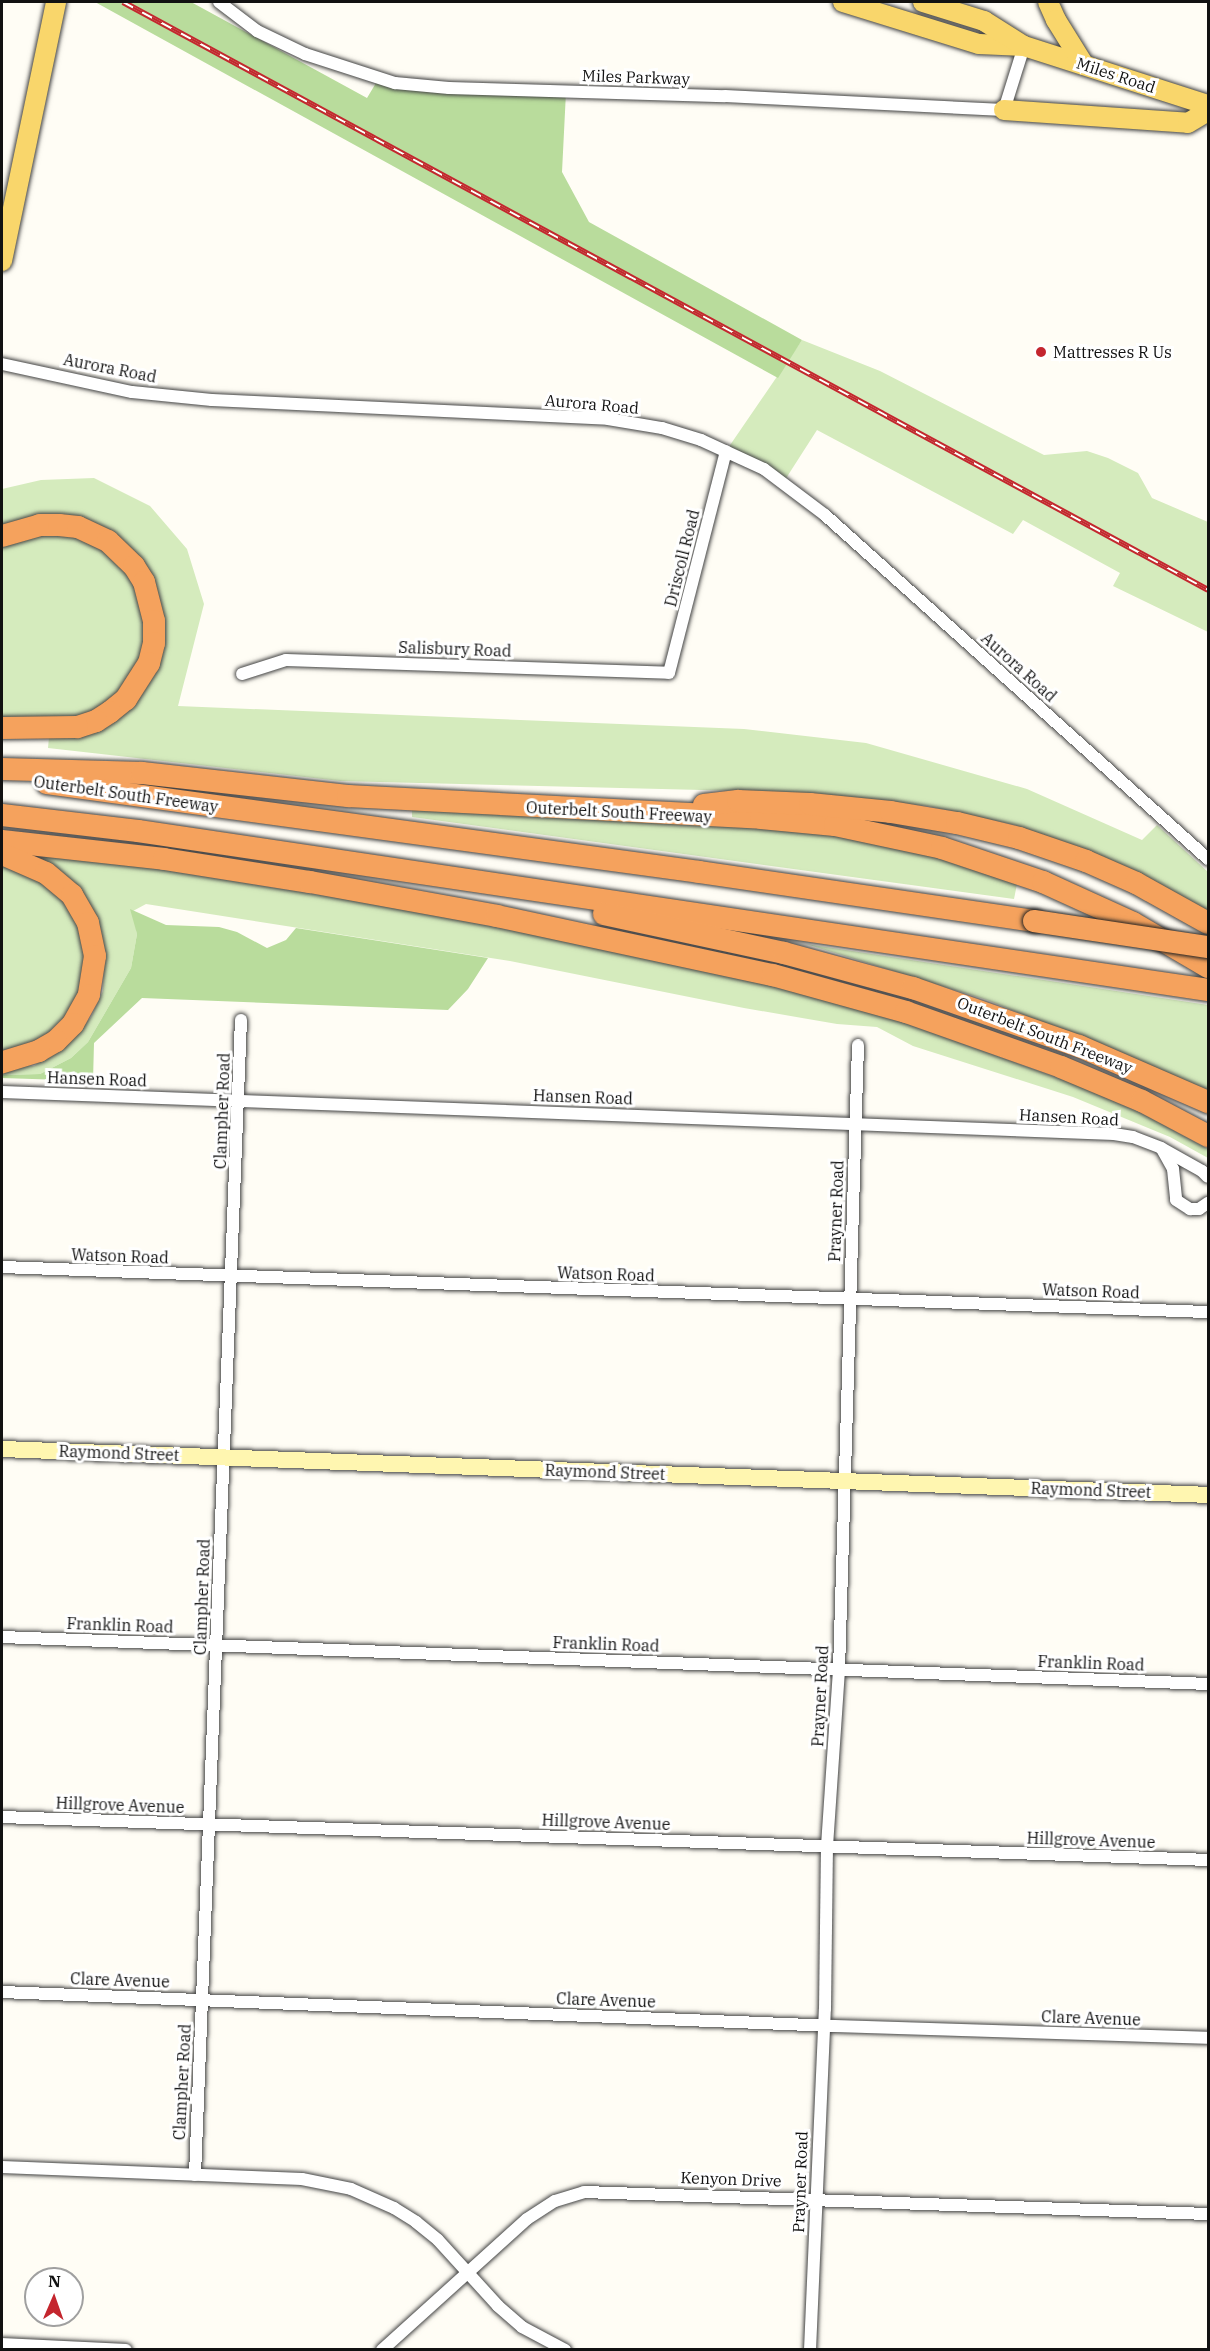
<!DOCTYPE html>
<html>
<head>
<meta charset="utf-8">
<style>
	body { margin:0 }
	#map { position:relative; width:1210px; height:2351px; overflow:hidden; background:#fffdf5; font-family:"IBM Plex Serif",serif }
	div>[style] { position:absolute }
	.green>* { inset:0; background:#d5ebbd }
	.forest>* { inset:0; background:#b9dc9c }
	.roads { filter:drop-shadow(0 0 2px #444) drop-shadow(0 0 2px #444) }
	.street>* { height:12px; margin:-6px; padding:0 6px; transform-origin:6px; border-radius:6px; background:#fff }
	.secondary>* { height:16px; margin:-8px; padding:0 8px; transform-origin:8px; border-radius:8px; background:#fff6b0 }
	.primary>* { height:20px; margin:-10px; padding:0 10px; transform-origin:10px; border-radius:10px; background:#f9d66b }
	.highway>* { height:22px; margin:-11px; padding:0 11px; transform-origin:11px; border-radius:11px; background:#f5a25d }
	.rail>* { height:6px; margin-top:-3px; transform-origin:0; background:repeating-linear-gradient(90deg,#fff 0 11px,#c4262e 0 22px); box-sizing:border-box; border-block:2px solid #c4262e }
	.bridges { filter:drop-shadow(0 0 2px #222) drop-shadow(0 0 2px #222) }
	.highway-bridge>* { height:22px; margin:-11px; padding:0 11px; transform-origin:11px; border-radius:11px; background:#f5a25d }
	.dots>* { width:16px; height:16px; translate:-50% -50%; box-sizing:border-box; border:3px solid #fff; border-radius:50% }
	span { translate:-50% -50%; white-space:nowrap; text-align:center; line-height:1.15; -webkit-text-stroke:6px #fff; paint-order:stroke }
	.street-label { font-size:16px; color:#111 }
	.poi-label { font-size:16px; color:#111 }
	.left { translate:0 -50%; text-align:left }
	.frame { position:absolute; inset:0; border:3px solid #111; pointer-events:none }
	.north { position:absolute; left:24px; top:2267px; width:60px; height:60px; box-sizing:border-box; background:#fff; border:2px solid #a0a0a0; border-radius:50%; rotate:2deg; font-size:16px; font-weight:700; line-height:24px; text-align:center; color:#111 }
	.north::after { content:''; display:block; margin:auto; width:21px; height:27px; background:#c4262e; clip-path:polygon(50% 0,100% 100%,50% 72%,0 100%) }
</style>
</head>
<body>
<div id="map">
	<div class="green">
		<i style="clip-path:polygon(802px 340px,880px 371px,1044px 455px,1087px 451px,1108px 458px,1138px 473px,1152px 498px,1208px 522px,1208px 632px,1113px 586px,1120px 573px,1023px 520px,1013px 534px,817px 430px,783px 483px,726px 451px)"></i>
		<i style="clip-path:polygon(94px 478px,150px 506px,187px 549px,204px 604px,178px 706px,744px 729px,866px 743px,1027px 789px,1142px 840px,1157px 825px,1208px 872px,1208px 914px,1015px 825px,928px 806px,783px 792px,340px 781px,48px 748px,49px 737px,110px 718px,161px 624px,98px 526px,2px 528px,2px 489px,41px 480px)"></i>
		<i style="clip-path:polygon(59px 532px,100px 545px,131px 577px,139px 596px,146px 642px,138px 667px,113px 699px,75px 720px,2px 719px,2px 544px)"></i>
		<i style="clip-path:polygon(412px 809px,817px 832px,973px 865px,1017px 884px,1014px 899px,412px 817px)"></i>
		<i style="clip-path:polygon(39px 857px,83px 857px,388px 906px,718px 971px,882px 1015px,1075px 1084px,1143px 1114px,1208px 1149px,1208px 1158px,1170px 1137px,1073px 1097px,913px 1046px,877px 1027px,837px 1024px,744px 1008px,510px 961px,146px 904px,133px 911px,137px 934px,131px 968px,88px 1042px,71px 1058px,40px 1074px,2px 1075px,2px 1065px,34px 1066px,77px 1035px,91px 1017px,103px 991px,104px 958px,53px 866px)"></i>
		<i style="clip-path:polygon(2px 864px,50px 885px,74px 913px,86px 958px,80px 993px,65px 1016px,43px 1038px,2px 1052px)"></i>
		<i style="clip-path:polygon(806px 944px,1208px 1005px,1208px 1090px,987px 1000px)"></i>
	</div>
	<div class="forest">
		<i style="clip-path:polygon(95px 2px,191px 2px,367px 98px,379px 78px,566px 92px,562px 172px,589px 222px,802px 340px,778px 378px)"></i>
		<i style="clip-path:polygon(130px 909px,166px 925px,219px 927px,237px 932px,267px 948px,286px 940px,296px 928px,488px 958px,468px 989px,448px 1010px,142px 998px,94px 1043px,93px 1081px,2px 1078px,2px 1075px,40px 1074px,71px 1058px,88px 1042px,131px 968px,137px 934px)"></i>
	</div>
	<div class="roads">
		<div class="street">
			<i style="left:219px;top:2px;width:48px;rotate:37.3deg"></i>
			<i style="left:257px;top:31px;width:53px;rotate:25.6deg"></i>
			<i style="left:305px;top:54px;width:95px;rotate:17.9deg"></i>
			<i style="left:395px;top:83px;width:54px;rotate:5.3deg"></i>
			<i style="left:449px;top:88px;width:276px;rotate:1.7deg"></i>
			<i style="left:725px;top:96px;width:279px;rotate:2.9deg"></i>
			<i style="left:1004px;top:110px;width:67px;rotate:-72.6deg"></i>
			<i style="left:2px;top:364px;width:133px;rotate:12.2deg"></i>
			<i style="left:132px;top:392px;width:80px;rotate:5.7deg"></i>
			<i style="left:212px;top:400px;width:396px;rotate:2.7deg"></i>
			<i style="left:608px;top:419px;width:55px;rotate:9.5deg"></i>
			<i style="left:662px;top:428px;width:41px;rotate:17.1deg"></i>
			<i style="left:701px;top:440px;width:69px;rotate:24.7deg"></i>
			<i style="left:764px;top:469px;width:76px;rotate:37deg"></i>
			<i style="left:825px;top:515px;width:515px;rotate:41.93deg"></i>
			<i style="left:242px;top:674px;width:46px;rotate:-17.7deg"></i>
			<i style="left:286px;top:660px;width:383px;rotate:1.9deg"></i>
			<i style="left:669px;top:673px;width:229px;rotate:-75.6deg"></i>
			<i style="left:2px;top:1092px;width:1113px;rotate:2.16deg"></i>
			<i style="left:1114px;top:1134px;width:19px;rotate:9deg"></i>
			<i style="left:1133px;top:1137px;width:30px;rotate:21deg"></i>
			<i style="left:1161px;top:1148px;width:47px;rotate:29.3deg"></i>
			<i style="left:1202px;top:1171px;width:8px;rotate:45deg"></i>
			<i style="left:1162px;top:1149px;width:23px;rotate:61deg"></i>
			<i style="left:1173px;top:1169px;width:31px;rotate:84deg"></i>
			<i style="left:1176px;top:1200px;width:17px;rotate:33deg"></i>
			<i style="left:1190px;top:1209px;width:9px"></i>
			<i style="left:1199px;top:1209px;width:11px;rotate:-34deg"></i>
			<i style="left:2px;top:1267px;width:1207px;rotate:2.14deg"></i>
			<i style="left:2px;top:1637px;width:1207px;rotate:2.23deg"></i>
			<i style="left:2px;top:1817px;width:1207px;rotate:2.04deg"></i>
			<i style="left:2px;top:1992px;width:832px;rotate:2.34deg"></i>
			<i style="left:833px;top:2026px;width:375px;rotate:1.8deg"></i>
			<i style="left:2px;top:2167px;width:300px;rotate:2.3deg"></i>
			<i style="left:302px;top:2179px;width:50px;rotate:11.5deg"></i>
			<i style="left:351px;top:2189px;width:47px;rotate:23.8deg"></i>
			<i style="left:394px;top:2208px;width:26px;rotate:32deg"></i>
			<i style="left:416px;top:2222px;width:28px;rotate:39deg"></i>
			<i style="left:438px;top:2240px;width:89px;rotate:47.7deg"></i>
			<i style="left:498px;top:2306px;width:32px;rotate:41deg"></i>
			<i style="left:522px;top:2327px;width:49px;rotate:28.1deg"></i>
			<i style="left:195px;top:2175px;width:1156px;rotate:-87.72deg"></i>
			<i style="left:2px;top:2344px;width:124px;rotate:2.8deg"></i>
			<i style="left:382px;top:2350px;width:195px;rotate:-42.1deg"></i>
			<i style="left:527px;top:2219px;width:33px;rotate:-33deg"></i>
			<i style="left:555px;top:2201px;width:30px;rotate:-17deg"></i>
			<i style="left:584px;top:2192px;width:624px;rotate:2.02deg"></i>
			<i style="left:810px;top:2350px;width:341px;rotate:-87.5deg"></i>
			<i style="left:825px;top:2009px;width:163px;rotate:-89.3deg"></i>
			<i style="left:827px;top:1846px;width:176px;rotate:-86.1deg"></i>
			<i style="left:839px;top:1670px;width:625px;rotate:-88.26deg"></i>
		</div>
		<div class="secondary">
			<i style="left:2px;top:1449px;width:1207px;rotate:2.18deg"></i>
		</div>
		<div class="primary">
			<i style="left:843px;top:2px;width:142px;rotate:17.2deg"></i>
			<i style="left:979px;top:44px;width:45px;rotate:2.5deg"></i>
			<i style="left:1024px;top:46px;width:193px;rotate:17.8deg"></i>
			<i style="left:923px;top:2px;width:64px;rotate:17.3deg"></i>
			<i style="left:984px;top:21px;width:45px;rotate:32.3deg"></i>
			<i style="left:1048px;top:2px;width:20px;rotate:66deg"></i>
			<i style="left:1056px;top:20px;width:53px;rotate:58.1deg"></i>
			<i style="left:1004px;top:110px;width:184px;rotate:4deg"></i>
			<i style="left:1188px;top:123px;width:23px;rotate:-31deg"></i>
			<i style="left:2px;top:261px;width:265px;rotate:-78.2deg"></i>
		</div>
		<div class="highway">
			<i style="left:2px;top:536px;width:40px;rotate:-16deg"></i>
			<i style="left:40px;top:525px;width:19px"></i>
			<i style="left:59px;top:525px;width:19px;rotate:6deg"></i>
			<i style="left:78px;top:527px;width:33px;rotate:25deg"></i>
			<i style="left:108px;top:541px;width:36px;rotate:44deg"></i>
			<i style="left:134px;top:566px;width:19px;rotate:58deg"></i>
			<i style="left:144px;top:582px;width:40px;rotate:75.6deg"></i>
			<i style="left:154px;top:621px;width:22px;rotate:90deg"></i>
			<i style="left:154px;top:643px;width:21px;rotate:104deg"></i>
			<i style="left:149px;top:663px;width:43px;rotate:122.6deg"></i>
			<i style="left:126px;top:699px;width:21px;rotate:141deg"></i>
			<i style="left:110px;top:712px;width:17px;rotate:147deg"></i>
			<i style="left:96px;top:721px;width:20px;rotate:162deg"></i>
			<i style="left:77px;top:727px;width:75px;rotate:179.2deg"></i>
			<i style="left:2px;top:769px;width:140px;rotate:1.6deg"></i>
			<i style="left:142px;top:773px;width:207px;rotate:6.4deg"></i>
			<i style="left:348px;top:796px;width:414px;rotate:3deg"></i>
			<i style="left:761px;top:818px;width:74px;rotate:5.4deg"></i>
			<i style="left:835px;top:825px;width:109px;rotate:12.1deg"></i>
			<i style="left:942px;top:848px;width:107px;rotate:18.6deg"></i>
			<i style="left:1043px;top:882px;width:99px;rotate:24.5deg"></i>
			<i style="left:1133px;top:923px;width:87px;rotate:30.4deg"></i>
			<i style="left:47px;top:783px;width:658px;rotate:7.77deg"></i>
			<i style="left:699px;top:872px;width:339px;rotate:8.3deg"></i>
			<i style="left:704px;top:805px;width:34px;rotate:-7deg"></i>
			<i style="left:738px;top:801px;width:72px;rotate:2.4deg"></i>
			<i style="left:810px;top:804px;width:81px;rotate:5.6deg"></i>
			<i style="left:891px;top:812px;width:67px;rotate:9.5deg"></i>
			<i style="left:957px;top:823px;width:64px;rotate:13.6deg"></i>
			<i style="left:1019px;top:838px;width:71px;rotate:18.9deg"></i>
			<i style="left:1086px;top:861px;width:55px;rotate:23.7deg"></i>
			<i style="left:1136px;top:883px;width:82px;rotate:29.1deg"></i>
			<i style="left:2px;top:815px;width:137px;rotate:6.7deg"></i>
			<i style="left:138px;top:831px;width:1082px;rotate:8.45deg"></i>
			<i style="left:2px;top:841px;width:163px;rotate:6.3deg"></i>
			<i style="left:164px;top:859px;width:148px;rotate:9deg"></i>
			<i style="left:310px;top:882px;width:190px;rotate:10.3deg"></i>
			<i style="left:497px;top:916px;width:282px;rotate:12.1deg"></i>
			<i style="left:773px;top:975px;width:138px;rotate:15.5deg"></i>
			<i style="left:906px;top:1012px;width:164px;rotate:19.5deg"></i>
			<i style="left:1061px;top:1067px;width:88px;rotate:22.8deg"></i>
			<i style="left:1142px;top:1101px;width:75px;rotate:27.9deg"></i>
			<i style="left:2px;top:854px;width:48px;rotate:23.4deg"></i>
			<i style="left:46px;top:873px;width:34px;rotate:40deg"></i>
			<i style="left:72px;top:895px;width:32px;rotate:60deg"></i>
			<i style="left:88px;top:923px;width:34px;rotate:78deg"></i>
			<i style="left:95px;top:956px;width:39px;rotate:99deg"></i>
			<i style="left:89px;top:995px;width:33px;rotate:119deg"></i>
			<i style="left:73px;top:1024px;width:24px;rotate:135deg"></i>
			<i style="left:56px;top:1041px;width:20px;rotate:150deg"></i>
			<i style="left:39px;top:1051px;width:39px;rotate:163deg"></i>
			<i style="left:604px;top:914px;width:184px;rotate:12.2deg"></i>
			<i style="left:784px;top:953px;width:134px;rotate:15.2deg"></i>
			<i style="left:913px;top:988px;width:176px;rotate:19.3deg"></i>
			<i style="left:1079px;top:1046px;width:141px;rotate:23.5deg"></i>
		</div>
	</div>
	<div class="rail">
		<i style="left:123px;top:2px;width:1234px;rotate:28.45deg"></i>
	</div>
	<div class="bridges">
		<div class="highway-bridge">
			<i style="left:1034px;top:921px;width:176px;rotate:8.5deg"></i>
		</div>
	</div>
	<div class="dots">
		<i style="left:1041px;top:352px;background:#c4262e"></i>
	</div>
	<div class="street-label">
		<span style="left:1116px;top:75px;rotate:18deg">Miles Road</span>
		<span style="left:636px;top:77px;rotate:2deg">Miles Parkway</span>
		<span style="left:110px;top:368px;rotate:11deg">Aurora Road</span>
		<span style="left:592px;top:404px;rotate:5deg">Aurora Road</span>
		<span style="left:682px;top:558px;rotate:-76deg">Driscoll Road</span>
		<span style="left:455px;top:649px;rotate:2deg">Salisbury Road</span>
		<span style="left:1019px;top:667px;rotate:42deg">Aurora Road</span>
		<span style="left:126px;top:794px;rotate:8deg">Outerbelt South Freeway</span>
		<span style="left:619px;top:812px;rotate:3deg">Outerbelt South Freeway</span>
		<span style="left:1045px;top:1035px;rotate:21deg">Outerbelt South Freeway</span>
		<span style="left:97px;top:1079px;rotate:2deg">Hansen Road</span>
		<span style="left:583px;top:1097px;rotate:2deg">Hansen Road</span>
		<span style="left:222px;top:1111px;rotate:-88deg">Clampher Road</span>
		<span style="left:1069px;top:1117px;rotate:3deg">Hansen Road</span>
		<span style="left:836px;top:1211px;rotate:-88deg">Prayner Road</span>
		<span style="left:120px;top:1256px;rotate:2deg">Watson Road</span>
		<span style="left:606px;top:1274px;rotate:2deg">Watson Road</span>
		<span style="left:1091px;top:1291px;rotate:2deg">Watson Road</span>
		<span style="left:119px;top:1453px;rotate:2deg">Raymond Street</span>
		<span style="left:605px;top:1472px;rotate:2deg">Raymond Street</span>
		<span style="left:1091px;top:1490px;rotate:2deg">Raymond Street</span>
		<span style="left:202px;top:1597px;rotate:-88deg">Clampher Road</span>
		<span style="left:120px;top:1625px;rotate:2deg">Franklin Road</span>
		<span style="left:606px;top:1644px;rotate:2deg">Franklin Road</span>
		<span style="left:1091px;top:1663px;rotate:2deg">Franklin Road</span>
		<span style="left:820px;top:1696px;rotate:-87deg">Prayner Road</span>
		<span style="left:120px;top:1805px;rotate:2deg">Hillgrove Avenue</span>
		<span style="left:606px;top:1822px;rotate:2deg">Hillgrove Avenue</span>
		<span style="left:1091px;top:1840px;rotate:2deg">Hillgrove Avenue</span>
		<span style="left:120px;top:1980px;rotate:2deg">Clare Avenue</span>
		<span style="left:606px;top:2000px;rotate:2deg">Clare Avenue</span>
		<span style="left:1091px;top:2018px;rotate:2deg">Clare Avenue</span>
		<span style="left:182px;top:2082px;rotate:-87deg">Clampher Road</span>
		<span style="left:731px;top:2179px;rotate:2deg">Kenyon Drive</span>
		<span style="left:800px;top:2182px;rotate:-88deg">Prayner Road</span>
	</div>
	<div class="poi-label">
		<span class="left" style="left:1053px;top:352px">Mattresses R Us</span>
	</div>
	<div class="frame"></div>
	<div class="north">N</div>
</div>
</body>
</html>
